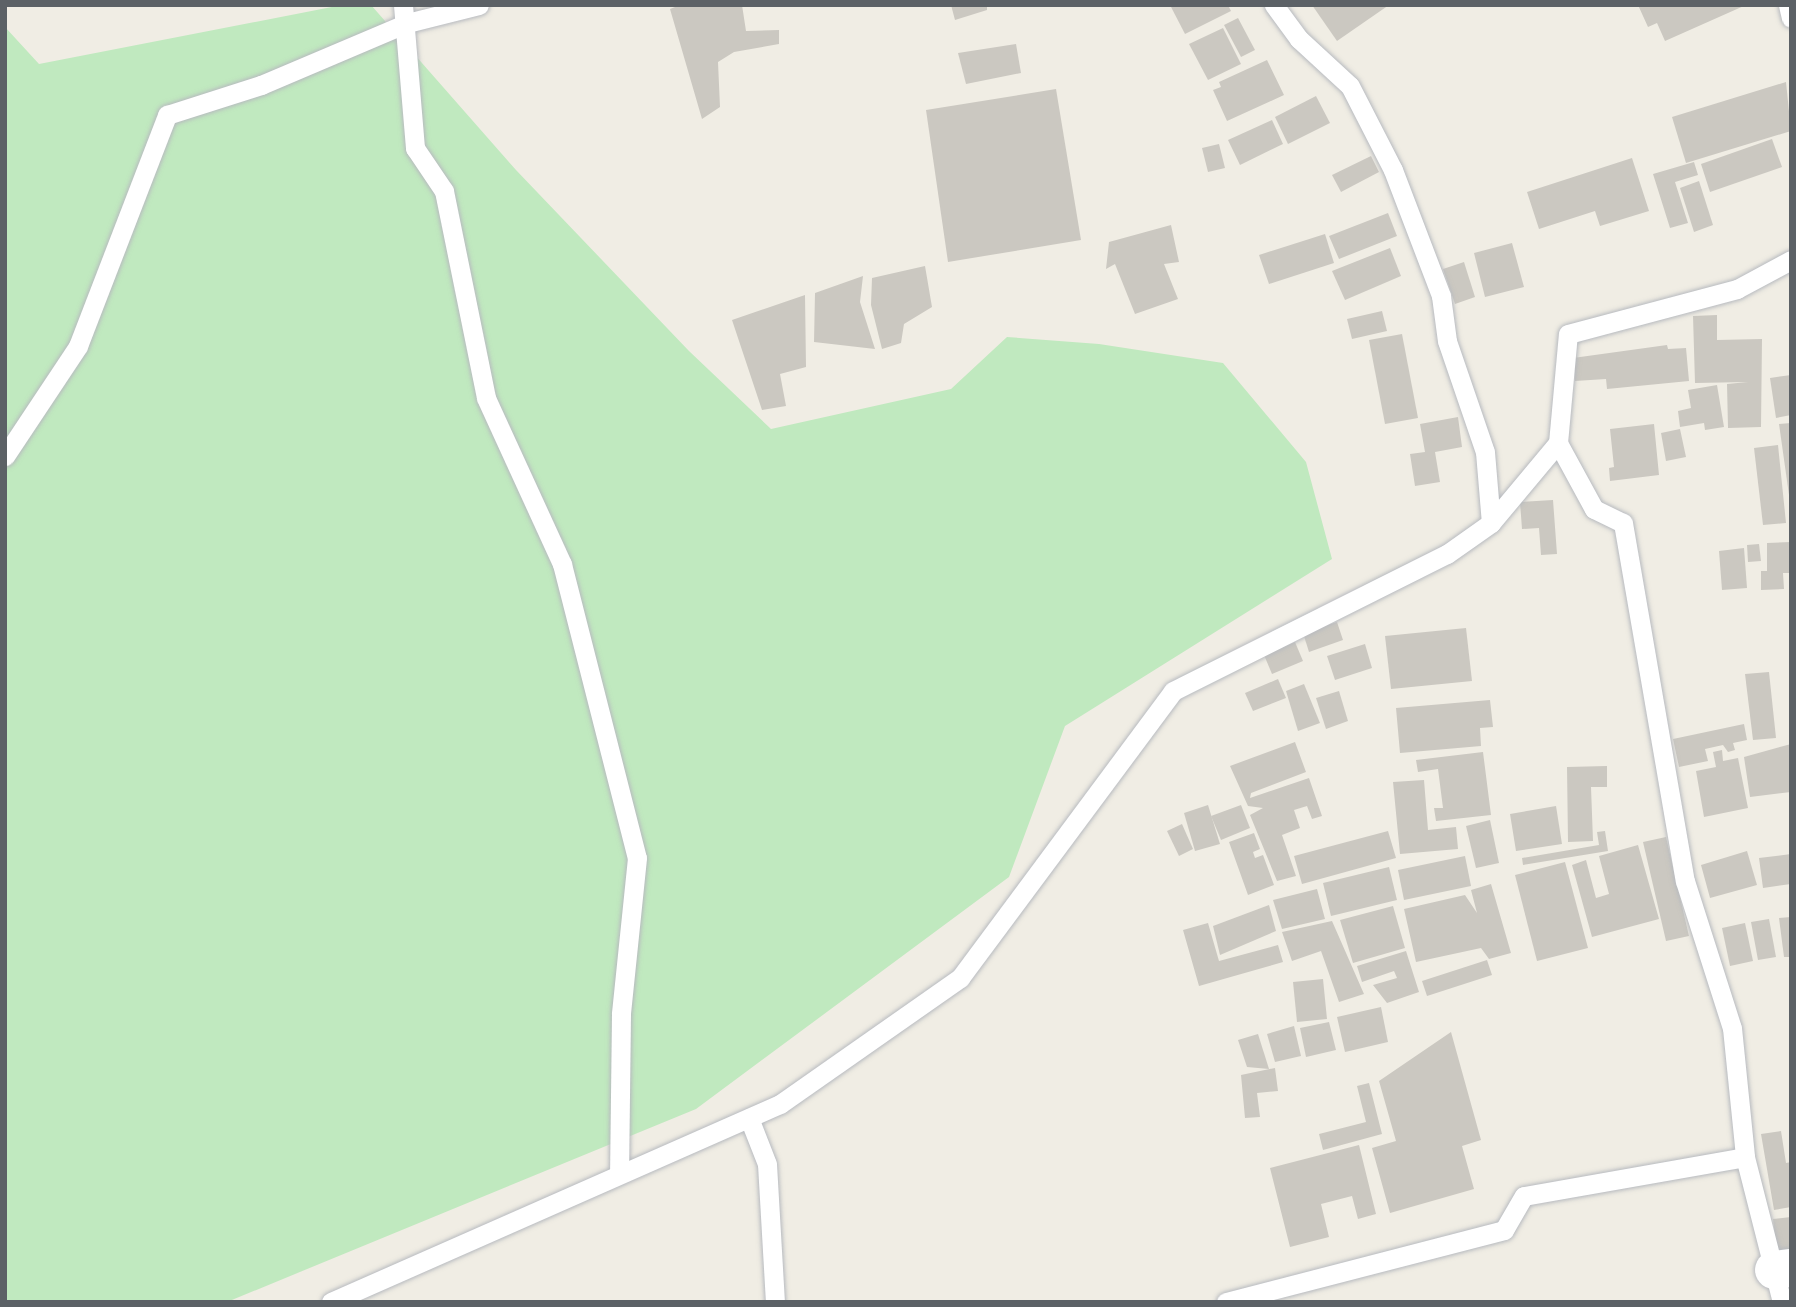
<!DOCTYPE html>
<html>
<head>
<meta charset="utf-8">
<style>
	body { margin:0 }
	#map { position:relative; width:1796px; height:1307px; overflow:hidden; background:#f0ede4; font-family:Barlow,sans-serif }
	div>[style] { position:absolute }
	.green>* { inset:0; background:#c0e9bf }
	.building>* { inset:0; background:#cbc8c1 }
	.roads { filter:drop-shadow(0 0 2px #b7babf) drop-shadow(0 0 2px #b7babf) }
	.lane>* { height:19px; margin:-9.5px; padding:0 9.5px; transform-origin:9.5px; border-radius:9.5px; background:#fff }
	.street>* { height:38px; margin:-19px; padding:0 19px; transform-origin:19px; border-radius:19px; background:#fff }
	span { translate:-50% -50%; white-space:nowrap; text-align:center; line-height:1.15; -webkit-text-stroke:7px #fff; paint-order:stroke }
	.frame { position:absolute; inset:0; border:7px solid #5c6166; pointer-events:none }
</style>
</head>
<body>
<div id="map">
	<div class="green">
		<i style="clip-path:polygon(342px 5px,371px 5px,516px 170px,689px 351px,771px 429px,951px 389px,1007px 337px,1099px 344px,1223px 363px,1306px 462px,1332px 559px,1065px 726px,1009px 877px,696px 1109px,227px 1302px,5px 1302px,5px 27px,39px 64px)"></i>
	</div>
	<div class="building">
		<i style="clip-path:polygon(680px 5px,742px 5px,746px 31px,779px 30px,779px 44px,734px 52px,718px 62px,720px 107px,702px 119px,670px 9px)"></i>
		<i style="clip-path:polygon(951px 5px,987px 5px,987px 10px,955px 20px)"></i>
		<i style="clip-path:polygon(1170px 5px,1228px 5px,1231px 11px,1185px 34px)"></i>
		<i style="clip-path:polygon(1312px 5px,1389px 5px,1337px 41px)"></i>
		<i style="clip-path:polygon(1638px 5px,1746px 5px,1665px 41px,1657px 23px,1648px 27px)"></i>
		<i style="clip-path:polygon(1238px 18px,1255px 50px,1241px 57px,1224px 25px)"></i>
		<i style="clip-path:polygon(1223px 28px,1241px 64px,1208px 80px,1189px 44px)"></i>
		<i style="clip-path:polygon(1016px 44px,1021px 73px,966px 84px,958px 53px)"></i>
		<i style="clip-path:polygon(1267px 60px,1284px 95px,1227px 121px,1213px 90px,1221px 87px,1219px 82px)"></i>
		<i style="clip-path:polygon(1786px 82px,1791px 131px,1686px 163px,1672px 117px)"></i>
		<i style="clip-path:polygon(1056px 89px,1081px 240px,948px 262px,926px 110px)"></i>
		<i style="clip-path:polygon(1316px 96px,1330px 123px,1288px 144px,1275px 117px)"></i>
		<i style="clip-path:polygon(1272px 120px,1283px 144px,1240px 165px,1228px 140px)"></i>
		<i style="clip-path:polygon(1772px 139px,1782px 167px,1710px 192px,1701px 164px)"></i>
		<i style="clip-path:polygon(1219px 144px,1225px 168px,1208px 172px,1202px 148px)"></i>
		<i style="clip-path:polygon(1371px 156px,1379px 172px,1341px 192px,1332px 175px)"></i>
		<i style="clip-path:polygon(1632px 158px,1649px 211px,1600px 226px,1595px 211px,1539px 229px,1527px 192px)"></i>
		<i style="clip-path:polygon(1694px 162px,1698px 175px,1675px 182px,1688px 223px,1670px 228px,1653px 174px)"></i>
		<i style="clip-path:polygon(1699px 181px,1713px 225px,1694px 232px,1680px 188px)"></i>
		<i style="clip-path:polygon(1388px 213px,1397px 236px,1339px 259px,1329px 236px)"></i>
		<i style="clip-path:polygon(1171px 225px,1179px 262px,1164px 264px,1178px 299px,1135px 314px,1115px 264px,1106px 269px,1109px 242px)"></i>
		<i style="clip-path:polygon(1325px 234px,1334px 263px,1269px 284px,1259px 255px)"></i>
		<i style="clip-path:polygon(1512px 243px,1524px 287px,1485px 297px,1474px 253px)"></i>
		<i style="clip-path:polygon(1390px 248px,1401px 276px,1345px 300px,1332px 271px)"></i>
		<i style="clip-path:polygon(1464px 262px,1475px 297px,1455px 304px,1443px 269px)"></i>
		<i style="clip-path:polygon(925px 266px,932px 307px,904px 324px,901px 343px,882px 349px,871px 305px,872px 278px)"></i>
		<i style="clip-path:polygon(863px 276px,860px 302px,875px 349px,814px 342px,815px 293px)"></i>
		<i style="clip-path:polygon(805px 295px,806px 367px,780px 374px,786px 406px,762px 410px,732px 320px)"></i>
		<i style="clip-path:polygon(1382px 311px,1387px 331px,1352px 339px,1347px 319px)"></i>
		<i style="clip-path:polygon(1717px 315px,1717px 340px,1762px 339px,1761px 427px,1728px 428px,1727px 384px,1748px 382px,1695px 383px,1693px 316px)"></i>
		<i style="clip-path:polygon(1402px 334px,1418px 418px,1385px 424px,1369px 340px)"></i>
		<i style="clip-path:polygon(1667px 345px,1668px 349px,1686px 348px,1689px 381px,1607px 389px,1606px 379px,1575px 381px,1573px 358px)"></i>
		<i style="clip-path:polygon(1791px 375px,1791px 415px,1776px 418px,1770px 378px)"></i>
		<i style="clip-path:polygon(1717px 385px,1724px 427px,1705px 430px,1704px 423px,1680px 427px,1678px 411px,1691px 408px,1688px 390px)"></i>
		<i style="clip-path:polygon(1458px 417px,1462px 447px,1435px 452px,1440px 482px,1415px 486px,1410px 454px,1425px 452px,1420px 424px)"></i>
		<i style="clip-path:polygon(1791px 423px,1791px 495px,1789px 495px,1779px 424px)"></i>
		<i style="clip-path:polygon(1654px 424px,1659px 475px,1610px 481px,1609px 468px,1614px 467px,1610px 429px)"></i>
		<i style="clip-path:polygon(1680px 429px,1686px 457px,1666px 461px,1661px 433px)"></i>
		<i style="clip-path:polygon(1778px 445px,1786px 523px,1763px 525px,1754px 448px)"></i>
		<i style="clip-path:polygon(1553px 500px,1557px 554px,1541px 555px,1539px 528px,1522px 529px,1520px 502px)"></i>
		<i style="clip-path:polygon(1791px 542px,1791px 573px,1783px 573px,1784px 589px,1761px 590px,1761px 571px,1767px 571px,1767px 543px)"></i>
		<i style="clip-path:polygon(1759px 544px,1761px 561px,1748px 562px,1747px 545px)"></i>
		<i style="clip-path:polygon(1744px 548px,1747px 588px,1722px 590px,1719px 551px)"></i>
		<i style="clip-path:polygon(1337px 622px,1343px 640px,1309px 652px,1303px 633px)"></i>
		<i style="clip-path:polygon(1466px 628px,1472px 681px,1391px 689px,1385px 636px)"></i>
		<i style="clip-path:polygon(1295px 642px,1303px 661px,1272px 674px,1264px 655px)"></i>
		<i style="clip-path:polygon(1365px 644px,1372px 668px,1335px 680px,1327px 656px)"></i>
		<i style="clip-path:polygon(1769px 672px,1776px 738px,1753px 740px,1745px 674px)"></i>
		<i style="clip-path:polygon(1278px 679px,1286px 698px,1253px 711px,1245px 693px)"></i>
		<i style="clip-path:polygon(1304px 684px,1320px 723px,1298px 731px,1286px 691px)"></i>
		<i style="clip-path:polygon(1339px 691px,1348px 721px,1326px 729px,1316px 698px)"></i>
		<i style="clip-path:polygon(1490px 700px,1493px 727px,1480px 728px,1481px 746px,1400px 753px,1396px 708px)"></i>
		<i style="clip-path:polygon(1744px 724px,1747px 740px,1733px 743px,1735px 750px,1728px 752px,1723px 745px,1705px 749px,1708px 761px,1679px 767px,1673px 739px)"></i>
		<i style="clip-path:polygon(1295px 742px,1306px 772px,1251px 793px,1250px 798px,1309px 778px,1322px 816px,1312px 819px,1307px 806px,1294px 810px,1300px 828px,1282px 835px,1296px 876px,1277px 881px,1250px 815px,1263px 808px,1248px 806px,1230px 766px)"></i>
		<i style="clip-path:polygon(1791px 744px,1791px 792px,1750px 797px,1744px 757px)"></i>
		<i style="clip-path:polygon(1722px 750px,1723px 761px,1738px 758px,1748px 808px,1704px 817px,1696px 771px,1716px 767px,1713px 752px)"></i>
		<i style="clip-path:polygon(1483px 752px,1491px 815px,1436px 821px,1434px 808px,1443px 808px,1438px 769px,1418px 772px,1416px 760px)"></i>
		<i style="clip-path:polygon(1607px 766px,1607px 787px,1591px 787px,1593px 841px,1568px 842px,1567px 767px)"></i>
		<i style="clip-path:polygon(1424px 780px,1428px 830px,1456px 827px,1458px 849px,1400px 854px,1393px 782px)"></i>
		<i style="clip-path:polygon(1208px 805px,1220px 844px,1195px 851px,1184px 813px)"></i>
		<i style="clip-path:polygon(1241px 805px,1250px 828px,1221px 840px,1211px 816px)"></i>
		<i style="clip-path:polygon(1556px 806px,1562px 844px,1516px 851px,1510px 814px)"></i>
		<i style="clip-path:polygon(1490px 820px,1499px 863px,1476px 868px,1466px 826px)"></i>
		<i style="clip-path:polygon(1182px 824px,1193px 849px,1179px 856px,1167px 831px)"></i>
		<i style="clip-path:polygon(1388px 831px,1396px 858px,1302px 884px,1294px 856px)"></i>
		<i style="clip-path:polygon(1605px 831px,1608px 851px,1523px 865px,1522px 858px,1599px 845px,1597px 832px)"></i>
		<i style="clip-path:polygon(1254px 833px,1260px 849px,1253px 852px,1255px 858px,1263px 855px,1274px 885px,1248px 895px,1229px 842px)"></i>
		<i style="clip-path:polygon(1666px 837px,1689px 936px,1666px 941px,1643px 842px)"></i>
		<i style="clip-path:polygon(1638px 845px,1659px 919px,1592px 937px,1572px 865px,1586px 860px,1596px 898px,1609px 894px,1599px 856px)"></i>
		<i style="clip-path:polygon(1747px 851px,1757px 885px,1710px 898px,1701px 865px)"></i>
		<i style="clip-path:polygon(1791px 854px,1791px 884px,1763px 888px,1759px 858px)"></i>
		<i style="clip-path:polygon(1465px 856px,1471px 886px,1404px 900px,1398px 870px)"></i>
		<i style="clip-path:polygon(1565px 862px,1588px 948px,1537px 961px,1515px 875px)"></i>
		<i style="clip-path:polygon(1389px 867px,1397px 900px,1331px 916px,1323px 883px)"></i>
		<i style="clip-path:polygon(1491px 884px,1511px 953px,1489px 959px,1481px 948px,1416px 962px,1404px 909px,1465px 895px,1477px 913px,1471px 890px)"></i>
		<i style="clip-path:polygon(1317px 889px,1325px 919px,1282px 929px,1273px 900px)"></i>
		<i style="clip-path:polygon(1269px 905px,1276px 931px,1220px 955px,1213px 926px)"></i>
		<i style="clip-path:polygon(1393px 906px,1405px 948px,1353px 963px,1340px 920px)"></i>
		<i style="clip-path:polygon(1791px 917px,1791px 957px,1784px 957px,1779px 918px)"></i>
		<i style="clip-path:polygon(1769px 919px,1776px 957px,1758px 960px,1751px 922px)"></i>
		<i style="clip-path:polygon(1332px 921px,1364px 994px,1339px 1002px,1321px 951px,1292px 961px,1282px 932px)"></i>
		<i style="clip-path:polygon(1208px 923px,1219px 961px,1278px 945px,1283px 962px,1199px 986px,1183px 930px)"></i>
		<i style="clip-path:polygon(1745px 923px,1753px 961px,1730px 966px,1722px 928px)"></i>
		<i style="clip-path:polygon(1406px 951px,1419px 992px,1387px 1003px,1373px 985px,1397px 978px,1394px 971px,1362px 982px,1357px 966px)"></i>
		<i style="clip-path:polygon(1487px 960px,1492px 975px,1427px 996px,1422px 981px)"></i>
		<i style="clip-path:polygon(1323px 979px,1327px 1019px,1297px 1022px,1293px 982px)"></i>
		<i style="clip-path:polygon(1381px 1007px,1388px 1042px,1345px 1052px,1337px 1017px)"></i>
		<i style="clip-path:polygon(1329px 1022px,1336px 1050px,1306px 1057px,1300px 1028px)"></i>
		<i style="clip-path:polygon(1294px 1026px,1301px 1056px,1275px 1062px,1267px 1034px)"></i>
		<i style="clip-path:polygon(1451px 1032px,1481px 1140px,1462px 1146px,1474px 1189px,1390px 1213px,1372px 1148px,1396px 1141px,1379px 1081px)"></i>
		<i style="clip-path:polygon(1258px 1034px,1269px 1069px,1247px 1067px,1238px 1040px)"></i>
		<i style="clip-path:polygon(1275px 1068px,1278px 1091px,1257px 1093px,1260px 1117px,1245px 1118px,1241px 1075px)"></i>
		<i style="clip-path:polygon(1369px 1083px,1382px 1134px,1323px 1150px,1319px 1134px,1366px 1122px,1357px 1086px)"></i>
		<i style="clip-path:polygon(1781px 1131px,1786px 1163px,1791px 1162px,1791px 1207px,1774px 1210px,1761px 1134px)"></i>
		<i style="clip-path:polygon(1359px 1145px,1376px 1214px,1358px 1219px,1352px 1196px,1321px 1204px,1329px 1237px,1290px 1247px,1270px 1168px)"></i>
		<i style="clip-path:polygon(1791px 1217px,1791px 1254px,1777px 1255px,1773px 1219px)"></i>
	</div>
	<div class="roads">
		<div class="lane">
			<i style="left:403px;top:5px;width:144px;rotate:85.2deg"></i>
			<i style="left:415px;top:148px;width:52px;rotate:56deg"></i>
			<i style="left:444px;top:191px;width:211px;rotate:78.5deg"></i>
			<i style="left:486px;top:398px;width:183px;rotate:65.4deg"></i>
			<i style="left:562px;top:564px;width:303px;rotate:75.7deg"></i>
			<i style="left:637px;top:858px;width:157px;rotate:95.9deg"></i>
			<i style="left:621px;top:1014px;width:159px;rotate:90.7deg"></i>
			<i style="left:1274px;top:5px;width:42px;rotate:53.7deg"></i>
			<i style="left:1299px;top:39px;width:69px;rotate:42.7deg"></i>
			<i style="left:1350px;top:86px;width:94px;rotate:62.9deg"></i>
			<i style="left:1393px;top:170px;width:135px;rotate:69.1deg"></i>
			<i style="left:1441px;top:296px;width:45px;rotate:82.4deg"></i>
			<i style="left:1447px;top:341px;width:117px;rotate:71.1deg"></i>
			<i style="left:1485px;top:452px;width:71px;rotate:85.2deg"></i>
			<i style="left:1788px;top:5px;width:13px;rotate:77deg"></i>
			<i style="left:1558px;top:443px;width:75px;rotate:61.4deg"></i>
			<i style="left:1594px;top:509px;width:32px;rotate:26deg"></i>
			<i style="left:1623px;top:523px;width:363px;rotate:80.2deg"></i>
			<i style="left:1685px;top:881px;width:154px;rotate:72.3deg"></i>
			<i style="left:1732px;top:1028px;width:130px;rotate:84.2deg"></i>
			<i style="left:1745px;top:1157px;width:150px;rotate:75.7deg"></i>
			<i style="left:5px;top:456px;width:132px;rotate:-56.4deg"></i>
			<i style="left:78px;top:346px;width:248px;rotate:-68.9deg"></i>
			<i style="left:167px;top:115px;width:99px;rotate:-17.7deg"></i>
			<i style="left:261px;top:85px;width:159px;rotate:-23deg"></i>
			<i style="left:407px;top:23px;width:74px;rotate:-14deg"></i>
			<i style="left:749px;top:1118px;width:49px;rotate:68.6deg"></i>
			<i style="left:767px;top:1164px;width:138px;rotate:86.7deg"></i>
			<i style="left:331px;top:1302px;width:491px;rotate:-23.8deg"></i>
			<i style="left:780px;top:1104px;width:220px;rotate:-35deg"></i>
			<i style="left:960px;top:978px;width:357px;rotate:-53.4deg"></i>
			<i style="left:1173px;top:691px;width:306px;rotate:-26.6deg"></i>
			<i style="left:1447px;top:554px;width:54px;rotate:-35.2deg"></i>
			<i style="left:1491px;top:523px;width:104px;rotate:-50.1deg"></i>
			<i style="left:1558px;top:443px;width:109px;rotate:-84.8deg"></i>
			<i style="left:1568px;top:334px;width:175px;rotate:-14.9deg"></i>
			<i style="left:1737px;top:289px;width:61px;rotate:-28.2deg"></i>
			<i style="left:1226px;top:1302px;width:287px;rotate:-14.5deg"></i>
			<i style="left:1504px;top:1230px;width:39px;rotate:-60deg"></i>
			<i style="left:1524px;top:1196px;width:224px;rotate:-10deg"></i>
		</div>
		<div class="street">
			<i style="left:1774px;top:1270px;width:17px;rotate:-7deg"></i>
		</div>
	</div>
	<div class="frame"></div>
</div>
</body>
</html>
